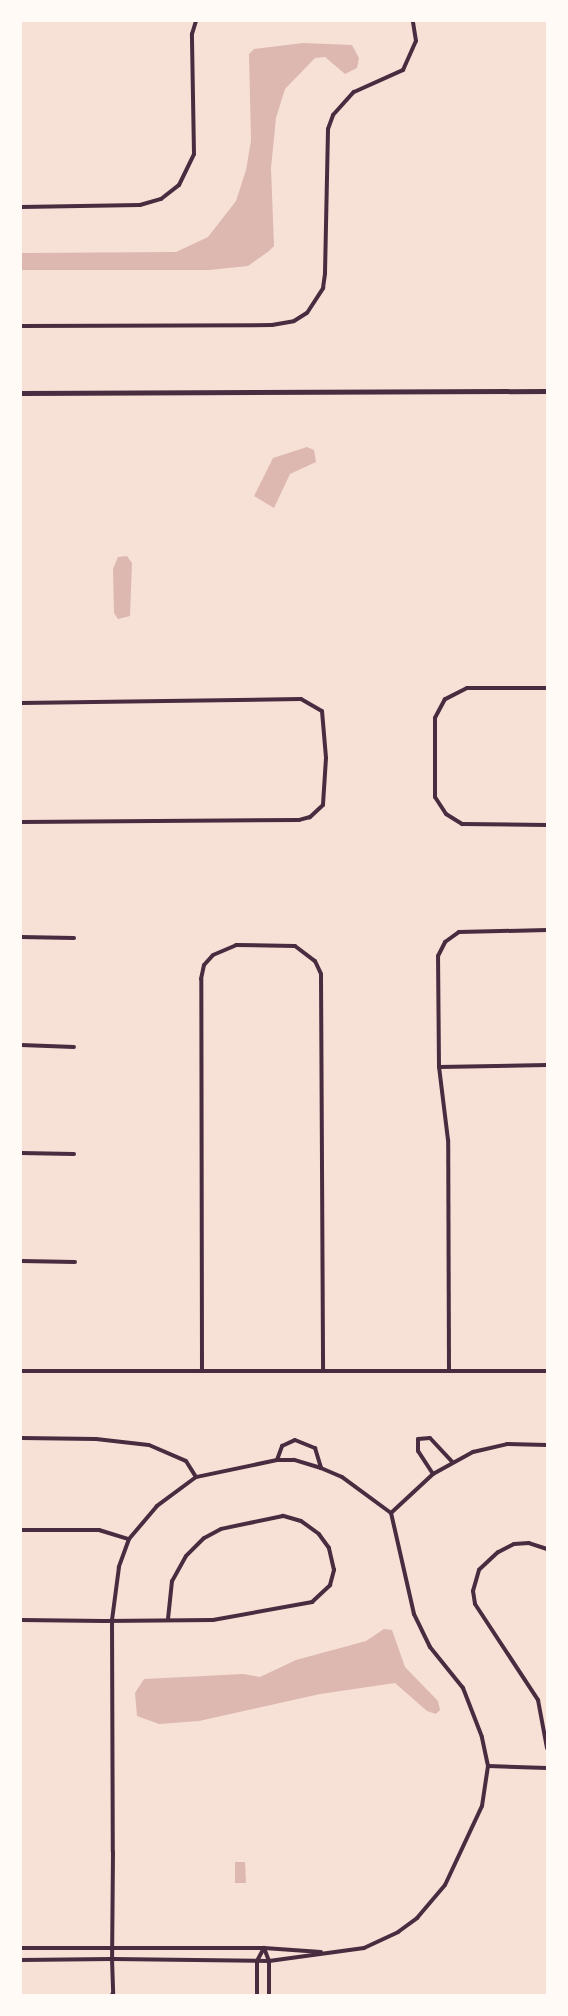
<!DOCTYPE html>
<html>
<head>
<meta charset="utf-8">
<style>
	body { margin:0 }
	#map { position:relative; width:568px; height:2016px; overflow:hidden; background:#f7e1d7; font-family:"Fira Sans Condensed",sans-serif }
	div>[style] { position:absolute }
	.water>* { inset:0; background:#dcb8b0 }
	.minor>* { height:4px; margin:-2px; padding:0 2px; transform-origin:2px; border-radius:2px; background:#4a2c40 }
	.tertiary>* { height:4.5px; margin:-2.25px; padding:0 2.25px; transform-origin:2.25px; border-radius:2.25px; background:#4a2c40 }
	span { translate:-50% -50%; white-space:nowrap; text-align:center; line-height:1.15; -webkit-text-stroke:5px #fffaf5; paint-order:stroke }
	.frame { position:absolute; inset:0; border:22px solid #fffaf5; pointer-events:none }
</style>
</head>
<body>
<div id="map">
	<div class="water">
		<i style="clip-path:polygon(303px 43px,352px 45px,359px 58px,357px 68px,345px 74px,325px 57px,315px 58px,285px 89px,276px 118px,271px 168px,274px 246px,269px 251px,248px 266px,209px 270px,21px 270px,21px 253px,176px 252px,208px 237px,236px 201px,246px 170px,251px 141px,249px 54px,254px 49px)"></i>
		<i style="clip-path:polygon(307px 447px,314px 450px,316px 462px,290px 474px,274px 508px,254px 496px,273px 458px)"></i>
		<i style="clip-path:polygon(127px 556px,132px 563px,130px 616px,118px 619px,114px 613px,113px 569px,118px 557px)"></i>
		<i style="clip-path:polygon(384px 1629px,392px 1630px,405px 1667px,438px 1701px,440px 1710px,436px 1714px,427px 1711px,395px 1683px,320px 1694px,199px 1721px,159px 1724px,137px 1716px,135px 1693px,144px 1679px,243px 1674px,260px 1677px,296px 1660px,366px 1641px)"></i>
		<i style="clip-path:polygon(235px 1862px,245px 1862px,246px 1883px,235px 1883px)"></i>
	</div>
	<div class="minor">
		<i style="left:21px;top:207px;width:119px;rotate:-1deg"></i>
		<i style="left:140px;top:205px;width:22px;rotate:-16deg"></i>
		<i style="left:161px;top:199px;width:23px;rotate:-38deg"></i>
		<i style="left:179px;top:185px;width:34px;rotate:-64deg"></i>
		<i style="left:194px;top:154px;width:120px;rotate:-91deg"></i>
		<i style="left:192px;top:34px;width:14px;rotate:-73deg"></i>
		<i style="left:21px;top:326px;width:251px;rotate:-0.2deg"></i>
		<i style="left:272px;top:325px;width:22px;rotate:-10deg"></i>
		<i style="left:294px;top:321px;width:15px;rotate:-32deg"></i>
		<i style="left:307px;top:313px;width:30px;rotate:-57deg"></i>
		<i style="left:323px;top:288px;width:15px;rotate:-82deg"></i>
		<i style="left:325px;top:273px;width:144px;rotate:-88.8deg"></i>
		<i style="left:328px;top:129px;width:15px;rotate:-70deg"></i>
		<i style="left:333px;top:115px;width:31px;rotate:-48deg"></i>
		<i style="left:354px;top:92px;width:54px;rotate:-24.2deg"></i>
		<i style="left:403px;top:70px;width:32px;rotate:-66deg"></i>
		<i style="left:416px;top:41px;width:20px;rotate:-99deg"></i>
		<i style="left:547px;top:688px;width:80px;rotate:180deg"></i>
		<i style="left:467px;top:688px;width:25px;rotate:153deg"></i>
		<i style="left:445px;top:699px;width:21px;rotate:118deg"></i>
		<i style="left:435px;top:718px;width:79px;rotate:90deg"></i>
		<i style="left:435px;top:797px;width:20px;rotate:57deg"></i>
		<i style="left:446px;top:814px;width:19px;rotate:32deg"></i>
		<i style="left:462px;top:824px;width:85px;rotate:0.7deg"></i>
		<i style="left:21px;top:703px;width:280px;rotate:-0.8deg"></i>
		<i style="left:301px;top:699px;width:24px;rotate:30deg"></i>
		<i style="left:322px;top:711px;width:47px;rotate:85.1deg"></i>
		<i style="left:326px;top:758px;width:47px;rotate:93.7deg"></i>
		<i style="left:323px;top:805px;width:18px;rotate:137deg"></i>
		<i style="left:310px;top:817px;width:11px;rotate:165deg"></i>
		<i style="left:299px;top:820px;width:278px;rotate:179.6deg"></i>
		<i style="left:21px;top:937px;width:53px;rotate:1.1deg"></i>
		<i style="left:21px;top:1045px;width:53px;rotate:2.2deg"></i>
		<i style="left:439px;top:1067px;width:108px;rotate:-1.1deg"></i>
		<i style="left:21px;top:1153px;width:53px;rotate:1.1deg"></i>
		<i style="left:21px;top:1261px;width:54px;rotate:1.1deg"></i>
		<i style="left:21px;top:1371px;width:526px"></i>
		<i style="left:202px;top:1371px;width:392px;rotate:-90.1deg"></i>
		<i style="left:201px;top:979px;width:14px;rotate:-78deg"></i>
		<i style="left:204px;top:965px;width:13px;rotate:-48deg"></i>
		<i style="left:213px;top:955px;width:25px;rotate:-23deg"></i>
		<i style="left:236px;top:945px;width:59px;rotate:1deg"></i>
		<i style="left:295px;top:946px;width:25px;rotate:37deg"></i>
		<i style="left:315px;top:961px;width:14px;rotate:65deg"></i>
		<i style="left:321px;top:974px;width:397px;rotate:89.7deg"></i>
		<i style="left:449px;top:1371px;width:231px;rotate:-90.2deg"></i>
		<i style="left:448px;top:1140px;width:74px;rotate:-97deg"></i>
		<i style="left:439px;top:1067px;width:111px;rotate:-90.5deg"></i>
		<i style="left:438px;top:956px;width:16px;rotate:-63deg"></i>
		<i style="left:445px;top:942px;width:17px;rotate:-36deg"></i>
		<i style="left:459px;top:932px;width:88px;rotate:-1.3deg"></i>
		<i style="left:21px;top:1438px;width:75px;rotate:0.8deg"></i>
		<i style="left:96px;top:1439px;width:53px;rotate:6.5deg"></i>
		<i style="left:149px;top:1445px;width:40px;rotate:23.4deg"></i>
		<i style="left:186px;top:1461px;width:19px;rotate:58deg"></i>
		<i style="left:277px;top:1460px;width:15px;rotate:-70deg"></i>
		<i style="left:282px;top:1446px;width:14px;rotate:-25deg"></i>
		<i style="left:295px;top:1440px;width:22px;rotate:22deg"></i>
		<i style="left:315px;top:1448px;width:21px;rotate:73deg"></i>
		<i style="left:433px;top:1474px;width:27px;rotate:-123deg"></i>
		<i style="left:418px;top:1451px;width:12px;rotate:-90deg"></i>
		<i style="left:418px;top:1439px;width:12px;rotate:-5deg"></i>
		<i style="left:430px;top:1438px;width:33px;rotate:47deg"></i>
		<i style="left:391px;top:1513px;width:57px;rotate:-42.9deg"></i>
		<i style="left:433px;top:1474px;width:46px;rotate:-28.8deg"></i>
		<i style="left:473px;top:1452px;width:35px;rotate:-13deg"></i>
		<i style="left:507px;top:1444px;width:40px;rotate:1.4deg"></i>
		<i style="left:21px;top:1530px;width:78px"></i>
		<i style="left:99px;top:1530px;width:31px;rotate:17deg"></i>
		<i style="left:547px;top:1549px;width:19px;rotate:-162deg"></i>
		<i style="left:529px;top:1543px;width:15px;rotate:176deg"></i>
		<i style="left:514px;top:1544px;width:18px;rotate:153deg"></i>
		<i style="left:498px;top:1552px;width:26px;rotate:137deg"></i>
		<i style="left:479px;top:1570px;width:22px;rotate:106deg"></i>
		<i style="left:473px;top:1591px;width:13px;rotate:81deg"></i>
		<i style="left:475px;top:1604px;width:115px;rotate:56.7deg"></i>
		<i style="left:538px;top:1700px;width:49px;rotate:79.4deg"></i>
		<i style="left:21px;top:1620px;width:83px;rotate:0.7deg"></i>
		<i style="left:104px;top:1621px;width:109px;rotate:-0.5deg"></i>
		<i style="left:213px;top:1620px;width:101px;rotate:-10.3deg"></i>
		<i style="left:312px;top:1602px;width:25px;rotate:-43deg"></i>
		<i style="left:330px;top:1585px;width:16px;rotate:-75deg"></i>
		<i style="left:334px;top:1570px;width:23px;rotate:-103deg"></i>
		<i style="left:329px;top:1548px;width:17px;rotate:-126deg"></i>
		<i style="left:319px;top:1534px;width:22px;rotate:-144deg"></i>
		<i style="left:301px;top:1521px;width:19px;rotate:-164deg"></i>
		<i style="left:283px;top:1516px;width:63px;rotate:168.2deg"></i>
		<i style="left:221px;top:1529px;width:19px;rotate:152deg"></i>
		<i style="left:204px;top:1538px;width:25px;rotate:135deg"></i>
		<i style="left:186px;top:1556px;width:29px;rotate:119deg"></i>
		<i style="left:172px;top:1581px;width:39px;rotate:96deg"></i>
		<i style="left:488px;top:1766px;width:59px;rotate:1.9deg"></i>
		<i style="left:21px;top:1948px;width:243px"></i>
		<i style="left:264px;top:1948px;width:57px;rotate:4deg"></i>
		<i style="left:264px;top:1948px;width:14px;rotate:69deg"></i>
		<i style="left:269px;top:1961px;width:34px;rotate:90deg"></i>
		<i style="left:21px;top:1960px;width:91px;rotate:-0.6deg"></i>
		<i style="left:112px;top:1959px;width:157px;rotate:0.7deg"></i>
		<i style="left:269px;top:1961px;width:96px;rotate:-7.8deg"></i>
		<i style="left:364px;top:1948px;width:38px;rotate:-25deg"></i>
		<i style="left:398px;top:1932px;width:24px;rotate:-36deg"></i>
		<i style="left:417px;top:1918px;width:43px;rotate:-49.7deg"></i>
		<i style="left:445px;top:1885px;width:87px;rotate:-64.9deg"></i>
		<i style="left:482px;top:1806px;width:40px;rotate:-81.5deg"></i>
		<i style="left:488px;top:1766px;width:30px;rotate:-102deg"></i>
		<i style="left:482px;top:1737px;width:53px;rotate:-111.2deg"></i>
		<i style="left:463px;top:1688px;width:53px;rotate:-128.8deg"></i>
		<i style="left:430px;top:1647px;width:37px;rotate:-116deg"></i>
		<i style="left:414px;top:1614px;width:104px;rotate:-102.8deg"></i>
		<i style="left:391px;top:1513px;width:61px;rotate:-143.7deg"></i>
		<i style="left:342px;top:1477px;width:23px;rotate:-157deg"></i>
		<i style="left:321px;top:1468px;width:28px;rotate:-163deg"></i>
		<i style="left:294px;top:1460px;width:17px;rotate:180deg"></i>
		<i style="left:277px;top:1460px;width:83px;rotate:168.1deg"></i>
		<i style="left:196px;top:1477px;width:49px;rotate:143.4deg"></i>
		<i style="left:157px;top:1506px;width:43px;rotate:130.3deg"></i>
		<i style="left:129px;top:1539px;width:30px;rotate:110deg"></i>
		<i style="left:119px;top:1567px;width:53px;rotate:97.5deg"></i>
		<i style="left:112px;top:1620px;width:232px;rotate:89.8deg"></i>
		<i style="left:113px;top:1852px;width:107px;rotate:90.5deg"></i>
		<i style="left:112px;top:1959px;width:34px;rotate:88deg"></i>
		<i style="left:113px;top:1993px;width:2px;rotate:117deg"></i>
		<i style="left:257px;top:1995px;width:34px;rotate:-90deg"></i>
		<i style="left:257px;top:1961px;width:15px;rotate:-62deg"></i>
	</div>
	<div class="tertiary">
		<i style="left:21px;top:393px;width:526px;rotate:-0.22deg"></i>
	</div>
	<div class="frame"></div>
</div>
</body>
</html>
